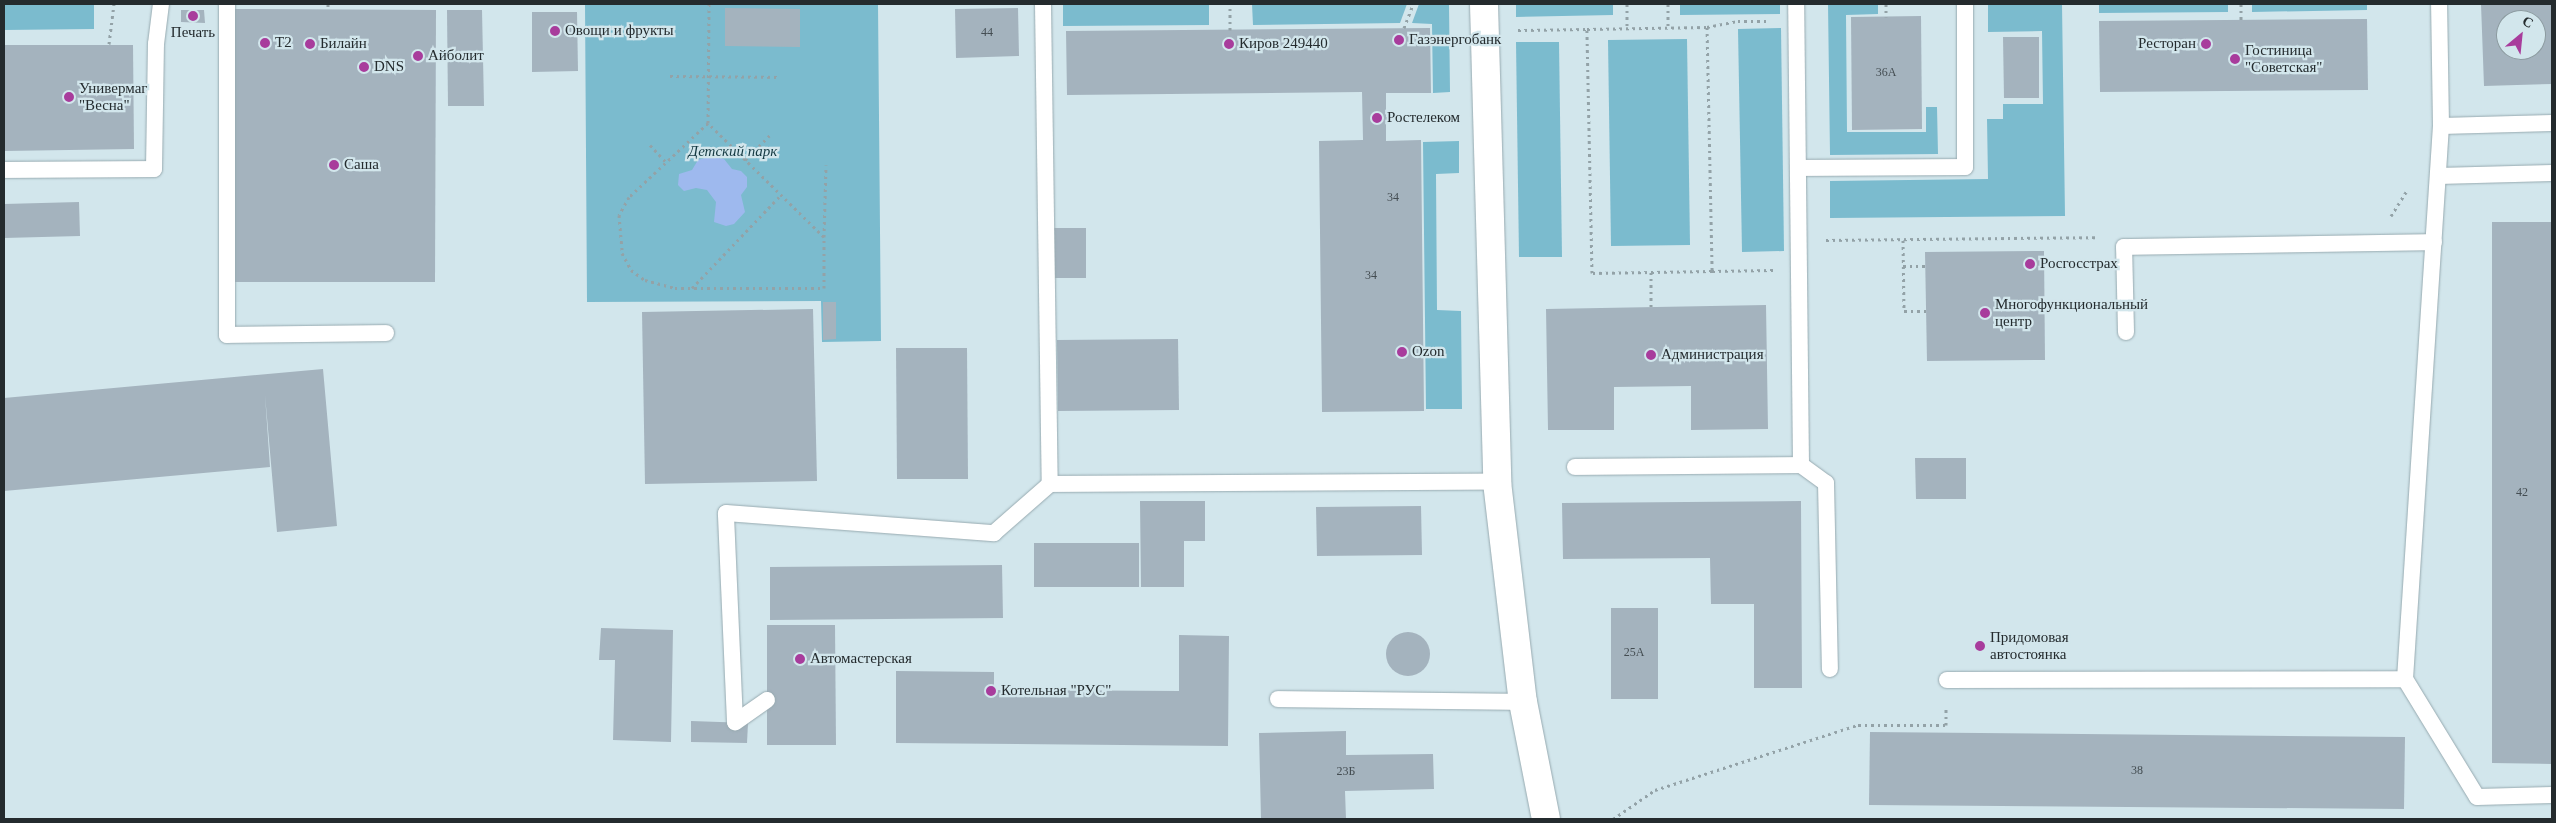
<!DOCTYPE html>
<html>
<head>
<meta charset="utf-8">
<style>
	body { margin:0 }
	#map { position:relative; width:2556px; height:823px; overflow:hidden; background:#d2e6ec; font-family:Georgia,serif }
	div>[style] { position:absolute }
	.green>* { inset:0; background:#7bbbce }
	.water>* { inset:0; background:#9eb9ee }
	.building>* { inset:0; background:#a4b3be }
	.round { border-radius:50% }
	.path>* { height:3px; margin-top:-1.5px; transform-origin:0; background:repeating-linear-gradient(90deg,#93a2a7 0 2.5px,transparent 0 6.5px) }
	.roads { filter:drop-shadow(0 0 1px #97aab0) drop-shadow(0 0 1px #97aab0) }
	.service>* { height:16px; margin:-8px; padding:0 8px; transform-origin:8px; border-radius:8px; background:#fff }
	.minor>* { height:28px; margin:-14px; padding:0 14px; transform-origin:14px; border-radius:14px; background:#fff }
	.dots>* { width:14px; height:14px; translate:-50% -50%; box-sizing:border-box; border:2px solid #d2e6ec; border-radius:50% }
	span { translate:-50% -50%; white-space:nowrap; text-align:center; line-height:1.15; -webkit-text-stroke:4.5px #d2e6ec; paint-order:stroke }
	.number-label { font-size:12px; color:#444d52 }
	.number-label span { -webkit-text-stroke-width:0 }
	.poi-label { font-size:15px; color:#242b2e }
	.left { translate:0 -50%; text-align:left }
	.right { translate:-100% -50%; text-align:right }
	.park-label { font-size:15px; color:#143942; font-style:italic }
	.frame { position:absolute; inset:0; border:5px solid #242b2e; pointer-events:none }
	.north { position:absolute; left:2496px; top:10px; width:50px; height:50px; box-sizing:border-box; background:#d2e6ec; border:1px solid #8c9ba0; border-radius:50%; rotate:28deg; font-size:14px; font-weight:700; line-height:20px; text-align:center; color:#242b2e }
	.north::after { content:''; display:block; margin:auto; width:18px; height:22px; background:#a83c9c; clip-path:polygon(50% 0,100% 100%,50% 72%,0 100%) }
</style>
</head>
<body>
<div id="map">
	<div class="green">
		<i style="clip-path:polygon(4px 4px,94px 4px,94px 29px,4px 30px)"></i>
		<i style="clip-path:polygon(585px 4px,878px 4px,881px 341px,822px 342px,821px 301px,587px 302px)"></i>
		<i style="clip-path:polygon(1063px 4px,1209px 4px,1209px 25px,1063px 26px)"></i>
		<i style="clip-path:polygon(1252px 4px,1407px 4px,1400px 23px,1253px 25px)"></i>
		<i style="clip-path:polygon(1419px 4px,1449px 4px,1450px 92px,1433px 93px,1432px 24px,1412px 23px)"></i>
		<i style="clip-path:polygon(1516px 4px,1613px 4px,1613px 15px,1516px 17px)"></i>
		<i style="clip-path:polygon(1680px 4px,1780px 4px,1780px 14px,1680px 15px)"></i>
		<i style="clip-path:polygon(1828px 4px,1878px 4px,1878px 14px,1846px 15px,1847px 132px,1926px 132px,1926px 107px,1937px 107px,1938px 154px,1830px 155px)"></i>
		<i style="clip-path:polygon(1988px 4px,2062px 4px,2065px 216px,1830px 218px,1830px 181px,1988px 179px,1987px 119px,2003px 119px,2003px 104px,2043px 104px,2042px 31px,1988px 32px)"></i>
		<i style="clip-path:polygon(2099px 4px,2228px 4px,2228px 12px,2099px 13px)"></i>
		<i style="clip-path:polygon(2252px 4px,2367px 4px,2367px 10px,2252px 12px)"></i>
		<i style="clip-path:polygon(1781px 28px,1784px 251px,1742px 252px,1738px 29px)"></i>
		<i style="clip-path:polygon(1687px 39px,1690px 245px,1611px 246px,1608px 40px)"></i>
		<i style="clip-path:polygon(1516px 42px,1559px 42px,1562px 257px,1519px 257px)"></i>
		<i style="clip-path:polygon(1459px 141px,1459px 173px,1436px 174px,1437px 310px,1461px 311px,1462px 409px,1426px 409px,1423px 142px)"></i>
	</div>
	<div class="water">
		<i style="clip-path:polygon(711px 156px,724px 159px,732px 169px,741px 171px,747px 177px,747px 187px,741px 195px,745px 212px,734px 224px,726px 226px,714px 222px,716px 202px,707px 190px,696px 188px,684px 191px,678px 185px,679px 174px,692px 170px,698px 160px)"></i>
	</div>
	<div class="building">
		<i style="clip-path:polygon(evenodd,2481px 4px,2552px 4px,2552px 84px,2484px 86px,2481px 4px,2506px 20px,2536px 20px,2536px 50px,2506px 50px,2506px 20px)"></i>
		<i style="clip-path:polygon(725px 8px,800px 9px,800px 47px,725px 46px)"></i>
		<i style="clip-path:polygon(1018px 8px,1019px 56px,956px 58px,955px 9px)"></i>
		<i style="clip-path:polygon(232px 9px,436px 10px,435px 282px,232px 282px)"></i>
		<i style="clip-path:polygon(181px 10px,204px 10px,205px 23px,181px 22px)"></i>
		<i style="clip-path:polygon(447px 10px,482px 10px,484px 106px,448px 106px)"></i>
		<i style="clip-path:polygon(532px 12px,577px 12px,578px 71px,532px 72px)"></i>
		<i style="clip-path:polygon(1921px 16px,1922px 129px,1852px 130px,1851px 17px)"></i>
		<i style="clip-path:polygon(2367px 19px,2368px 90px,2100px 92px,2099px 21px)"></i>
		<i style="clip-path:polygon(1430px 28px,1431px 93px,1386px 93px,1386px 141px,1421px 140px,1424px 411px,1322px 412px,1319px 141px,1363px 140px,1362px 92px,1067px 95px,1066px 31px)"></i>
		<i style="clip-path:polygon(2003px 37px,2039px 37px,2039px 98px,2004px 98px)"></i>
		<i style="clip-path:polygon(4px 45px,133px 45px,134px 149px,4px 151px)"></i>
		<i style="clip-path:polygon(79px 202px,80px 236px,4px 238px,4px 204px)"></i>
		<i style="clip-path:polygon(2492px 222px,2552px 222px,2552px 764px,2492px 763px)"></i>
		<i style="clip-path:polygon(1049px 228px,1086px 228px,1086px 278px,1049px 278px)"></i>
		<i style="clip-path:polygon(2044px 251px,2045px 360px,1927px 361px,1925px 252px)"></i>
		<i style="clip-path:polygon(823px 302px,836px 302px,836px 339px,823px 340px)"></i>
		<i style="clip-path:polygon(1766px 305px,1768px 429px,1691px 430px,1691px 386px,1614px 387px,1614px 430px,1548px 430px,1546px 309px)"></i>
		<i style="clip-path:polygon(813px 309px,817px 481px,645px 484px,642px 312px)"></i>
		<i style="clip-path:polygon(1178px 339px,1179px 410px,1058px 411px,1057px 340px)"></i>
		<i style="clip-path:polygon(896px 348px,967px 348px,968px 479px,897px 479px)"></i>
		<i style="clip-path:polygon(323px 369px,337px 526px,277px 532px,265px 395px,270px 467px,4px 491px,4px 398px)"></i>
		<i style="clip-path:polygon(1915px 458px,1966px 458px,1966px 499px,1916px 499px)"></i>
		<i style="clip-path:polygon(1140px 501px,1205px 501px,1205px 541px,1184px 541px,1184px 587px,1141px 587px)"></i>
		<i style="clip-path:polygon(1801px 501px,1802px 688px,1754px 688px,1754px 604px,1711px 604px,1710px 558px,1563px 559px,1562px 503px)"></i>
		<i style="clip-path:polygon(1421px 506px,1422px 555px,1317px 556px,1316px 507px)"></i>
		<i style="clip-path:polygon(1034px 543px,1139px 543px,1139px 587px,1034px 587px)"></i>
		<i style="clip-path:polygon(1002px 565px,1003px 618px,770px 620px,770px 567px)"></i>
		<i style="clip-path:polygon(1611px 608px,1658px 608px,1658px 699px,1611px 699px)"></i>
		<i style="clip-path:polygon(767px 625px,835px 625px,836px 745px,767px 745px)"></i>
		<i style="clip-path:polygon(601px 628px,673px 630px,671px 742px,613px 740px,615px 660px,599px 660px)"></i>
		<i class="round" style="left:1386px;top:632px;width:44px;height:44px"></i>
		<i style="clip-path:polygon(1179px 635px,1229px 636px,1228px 746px,896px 743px,896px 671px,994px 672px,994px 690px,1179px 691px)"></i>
		<i style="clip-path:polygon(691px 721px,748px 723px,747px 743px,691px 742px)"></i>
		<i style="clip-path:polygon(1346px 731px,1346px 755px,1433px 754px,1434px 789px,1345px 791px,1346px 819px,1261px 819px,1259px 733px)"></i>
		<i style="clip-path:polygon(1870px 732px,2405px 737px,2404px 809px,1869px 805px)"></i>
	</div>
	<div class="path">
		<i style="left:328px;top:4px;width:5px;rotate:90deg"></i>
		<i style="left:1627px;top:4px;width:25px;rotate:90deg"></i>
		<i style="left:1668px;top:4px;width:24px;rotate:90deg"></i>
		<i style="left:1886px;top:4px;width:13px;rotate:90deg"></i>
		<i style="left:2241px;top:4px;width:16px;rotate:90deg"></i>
		<i style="left:1707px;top:27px;width:244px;rotate:88.8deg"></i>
		<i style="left:1712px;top:271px;width:120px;rotate:179deg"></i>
		<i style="left:1592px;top:273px;width:244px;rotate:-91.2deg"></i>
		<i style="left:1587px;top:29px;width:120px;rotate:-1deg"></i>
		<i style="left:1707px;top:27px;width:32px;rotate:-11deg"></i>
		<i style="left:1738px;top:21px;width:30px"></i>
		<i style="left:1404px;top:28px;width:26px;rotate:-69deg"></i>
		<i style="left:1230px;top:30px;width:26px;rotate:-90deg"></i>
		<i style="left:1518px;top:30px;width:69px;rotate:-0.8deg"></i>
		<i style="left:109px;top:44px;width:40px;rotate:-82.9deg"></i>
		<i style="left:670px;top:76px;width:109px;rotate:0.5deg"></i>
		<i style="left:1386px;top:118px;width:67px;rotate:-1.7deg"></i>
		<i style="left:708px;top:123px;width:108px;rotate:136.9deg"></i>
		<i style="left:629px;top:197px;width:21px;rotate:119deg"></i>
		<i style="left:619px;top:215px;width:38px;rotate:85deg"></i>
		<i style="left:622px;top:253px;width:19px;rotate:62deg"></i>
		<i style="left:631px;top:270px;width:17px;rotate:36deg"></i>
		<i style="left:645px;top:280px;width:31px;rotate:15deg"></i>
		<i style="left:675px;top:288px;width:149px"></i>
		<i style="left:824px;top:288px;width:51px;rotate:-90deg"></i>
		<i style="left:824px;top:237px;width:163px;rotate:-135.5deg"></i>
		<i style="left:708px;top:123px;width:119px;rotate:-89.5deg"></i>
		<i style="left:650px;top:145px;width:23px;rotate:47deg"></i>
		<i style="left:745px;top:160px;width:38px;rotate:-45deg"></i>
		<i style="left:2391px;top:216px;width:32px;rotate:-58deg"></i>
		<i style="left:824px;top:237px;width:72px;rotate:-88.4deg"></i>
		<i style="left:1826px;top:240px;width:273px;rotate:-0.6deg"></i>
		<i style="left:1903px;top:240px;width:71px;rotate:89.2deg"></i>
		<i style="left:1904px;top:311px;width:22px"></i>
		<i style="left:1903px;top:266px;width:23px"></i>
		<i style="left:1712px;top:271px;width:61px;rotate:-0.9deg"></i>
		<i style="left:1651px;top:272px;width:35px;rotate:90deg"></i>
		<i style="left:692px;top:288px;width:129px;rotate:-46.3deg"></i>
		<i style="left:1613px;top:819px;width:51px;rotate:-34.6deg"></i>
		<i style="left:1655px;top:790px;width:213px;rotate:-17.8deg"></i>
		<i style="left:1858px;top:725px;width:88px"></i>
		<i style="left:1946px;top:725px;width:18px;rotate:-90deg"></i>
	</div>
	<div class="roads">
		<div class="service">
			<i style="left:227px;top:4px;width:331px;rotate:90deg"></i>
			<i style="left:227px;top:335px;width:159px;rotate:-0.7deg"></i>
			<i style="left:1043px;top:4px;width:480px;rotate:89.2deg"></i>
			<i style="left:2441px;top:126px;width:111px;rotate:-1.5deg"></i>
			<i style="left:1798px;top:168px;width:167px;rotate:-0.3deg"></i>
			<i style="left:1965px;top:167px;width:163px;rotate:-90deg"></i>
			<i style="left:4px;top:170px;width:150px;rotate:-0.4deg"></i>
			<i style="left:154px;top:169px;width:125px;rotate:-89.1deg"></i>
			<i style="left:156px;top:44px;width:40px;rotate:-82.9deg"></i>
			<i style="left:2438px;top:176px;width:114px;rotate:-1.5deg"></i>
			<i style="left:2126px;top:332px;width:85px;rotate:-91.3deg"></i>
			<i style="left:2124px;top:247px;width:310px;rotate:-0.9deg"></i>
			<i style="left:1801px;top:465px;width:31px;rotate:36deg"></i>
			<i style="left:1826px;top:483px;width:186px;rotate:88.8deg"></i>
			<i style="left:1575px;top:467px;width:226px;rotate:-0.5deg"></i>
			<i style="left:1801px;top:465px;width:461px;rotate:-90.6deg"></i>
			<i style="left:2405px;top:679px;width:138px;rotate:58.6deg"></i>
			<i style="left:2477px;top:797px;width:75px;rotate:-1.5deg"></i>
			<i style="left:1947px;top:680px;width:458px;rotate:-0.1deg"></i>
			<i style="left:2405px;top:679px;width:554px;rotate:-86.28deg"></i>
			<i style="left:2441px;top:126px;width:122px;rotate:-90.9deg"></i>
			<i style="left:1278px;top:699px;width:245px;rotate:0.7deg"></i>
			<i style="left:767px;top:700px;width:39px;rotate:145deg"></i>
			<i style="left:735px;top:722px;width:209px;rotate:-92.5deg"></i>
			<i style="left:726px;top:513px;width:269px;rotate:4.3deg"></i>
			<i style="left:994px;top:533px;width:74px;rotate:-41.2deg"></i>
			<i style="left:1050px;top:484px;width:447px;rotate:-0.3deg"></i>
		</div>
		<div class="minor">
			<i style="left:1484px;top:4px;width:478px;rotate:88.4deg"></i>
			<i style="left:1497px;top:482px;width:222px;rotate:83.3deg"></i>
			<i style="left:1523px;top:702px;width:119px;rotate:78.9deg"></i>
		</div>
	</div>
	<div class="dots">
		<i style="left:193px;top:16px;background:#a83c9c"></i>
		<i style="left:555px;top:31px;background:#a83c9c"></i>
		<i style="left:1399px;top:40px;background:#a83c9c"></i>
		<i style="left:265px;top:43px;background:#a83c9c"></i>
		<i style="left:310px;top:44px;background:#a83c9c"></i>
		<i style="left:1229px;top:44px;background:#a83c9c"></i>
		<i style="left:2206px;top:44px;background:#a83c9c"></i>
		<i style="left:418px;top:56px;background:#a83c9c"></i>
		<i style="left:2235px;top:59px;background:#a83c9c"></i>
		<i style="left:364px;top:67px;background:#a83c9c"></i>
		<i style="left:69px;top:97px;background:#a83c9c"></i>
		<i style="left:1377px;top:118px;background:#a83c9c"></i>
		<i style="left:334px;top:165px;background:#a83c9c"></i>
		<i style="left:2030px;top:264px;background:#a83c9c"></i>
		<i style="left:1985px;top:313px;background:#a83c9c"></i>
		<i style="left:1402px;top:352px;background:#a83c9c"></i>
		<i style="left:1651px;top:355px;background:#a83c9c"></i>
		<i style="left:1980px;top:646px;background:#a83c9c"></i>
		<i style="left:800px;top:659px;background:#a83c9c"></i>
		<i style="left:991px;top:691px;background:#a83c9c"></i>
	</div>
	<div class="number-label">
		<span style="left:987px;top:33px">44</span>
		<span style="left:1886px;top:73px">36А</span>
		<span style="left:1393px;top:198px">34</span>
		<span style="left:1371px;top:276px">34</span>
		<span style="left:2522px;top:493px">42</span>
		<span style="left:1634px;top:653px">25А</span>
		<span style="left:2137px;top:771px">38</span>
		<span style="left:1346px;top:772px">23Б</span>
	</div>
	<div class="poi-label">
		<span class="left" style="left:565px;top:31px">Овощи и фрукты</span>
		<span style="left:193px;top:33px">Печать</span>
		<span class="left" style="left:1409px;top:40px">Газэнергобанк</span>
		<span class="left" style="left:275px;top:43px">T2</span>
		<span class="left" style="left:320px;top:44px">Билайн</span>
		<span class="left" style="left:1239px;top:44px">Киров 249440</span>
		<span class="right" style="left:2196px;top:44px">Ресторан</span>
		<span class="left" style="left:2245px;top:59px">Гостиница<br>"Советская"</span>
		<span class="left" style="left:428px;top:56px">Айболит</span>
		<span class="left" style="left:374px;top:67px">DNS</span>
		<span class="left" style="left:79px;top:97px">Универмаг<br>"Весна"</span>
		<span class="left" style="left:1387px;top:118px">Ростелеком</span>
		<span class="left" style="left:344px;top:165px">Саша</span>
		<span class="left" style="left:2040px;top:264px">Росгосстрах</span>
		<span class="left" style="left:1995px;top:313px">Многофункциональный<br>центр</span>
		<span class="left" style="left:1412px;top:352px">Ozon</span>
		<span class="left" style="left:1661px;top:355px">Администрация</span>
		<span class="left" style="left:1990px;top:646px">Придомовая<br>автостоянка</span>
		<span class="left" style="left:810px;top:659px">Автомастерская</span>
		<span class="left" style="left:1001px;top:691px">Котельная "РУС"</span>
	</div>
	<div class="park-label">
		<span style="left:733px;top:152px">Детский парк</span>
	</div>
	<div class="frame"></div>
	<div class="north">С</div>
</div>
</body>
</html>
